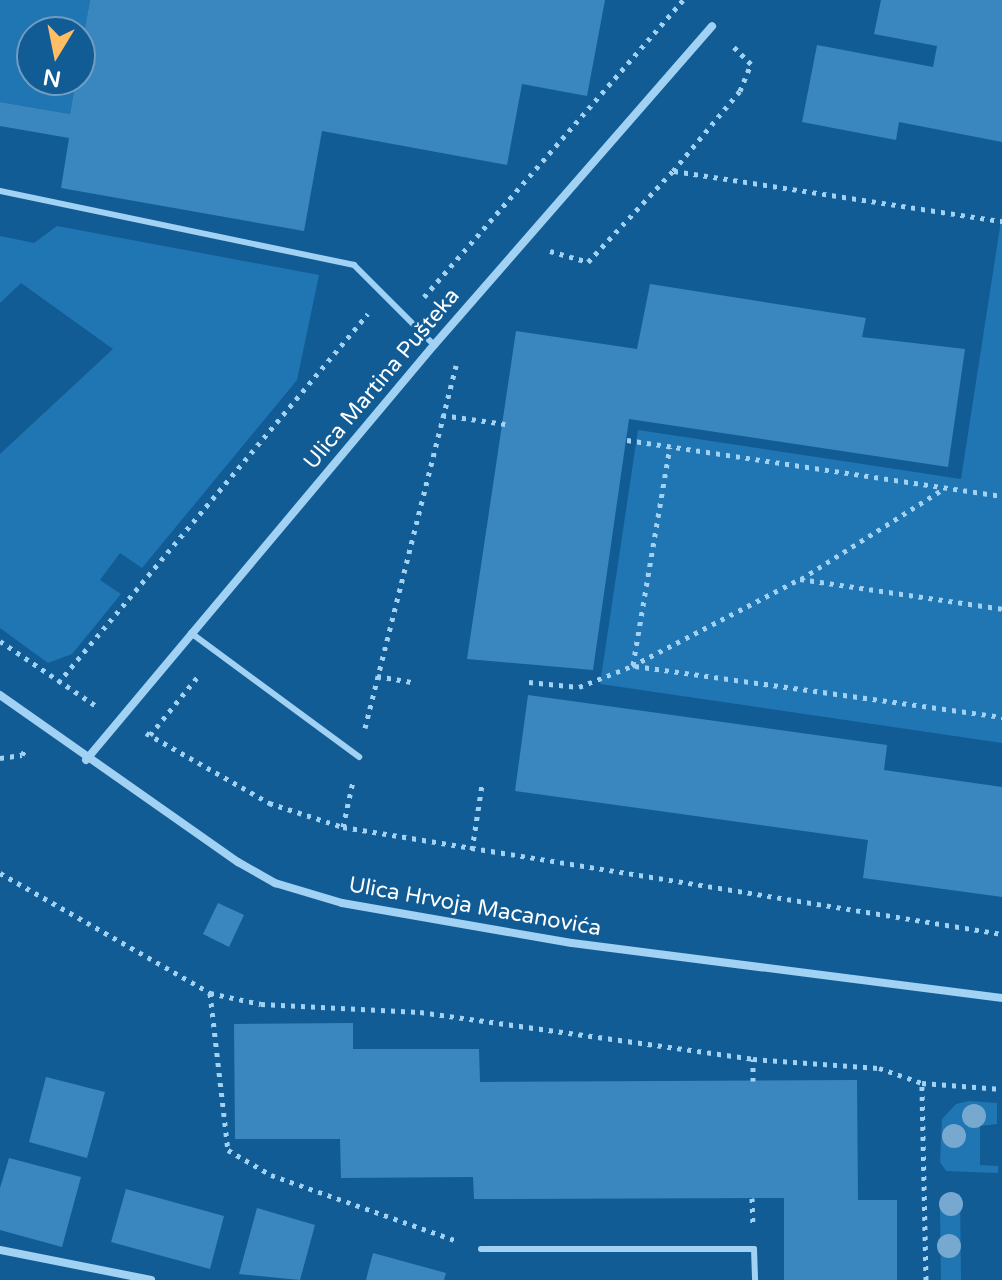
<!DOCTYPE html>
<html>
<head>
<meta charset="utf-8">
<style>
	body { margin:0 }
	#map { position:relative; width:1002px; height:1280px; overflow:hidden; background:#125c96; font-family:"Varela Round",sans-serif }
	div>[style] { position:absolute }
	.green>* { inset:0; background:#2075b3 }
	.building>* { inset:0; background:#3a86be }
	.path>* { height:5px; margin-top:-2.5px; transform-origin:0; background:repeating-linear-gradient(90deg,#a1d1f3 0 4px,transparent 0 10px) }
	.lane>* { height:6px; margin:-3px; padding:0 3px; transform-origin:3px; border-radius:3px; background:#a1d1f3 }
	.street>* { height:8px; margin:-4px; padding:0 4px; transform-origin:4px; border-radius:4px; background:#a1d1f3 }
	.trees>* { width:24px; height:24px; margin:-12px; border-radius:50%; background:#77a8cf }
	span { translate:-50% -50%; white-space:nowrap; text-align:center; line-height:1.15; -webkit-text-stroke:6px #125c96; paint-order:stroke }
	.street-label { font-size:22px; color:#fff }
	.north { position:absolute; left:16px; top:16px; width:80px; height:80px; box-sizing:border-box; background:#125c96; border:2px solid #719dc0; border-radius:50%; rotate:190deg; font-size:22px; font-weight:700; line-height:32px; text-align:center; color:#fff }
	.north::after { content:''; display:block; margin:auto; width:28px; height:36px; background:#ffbe63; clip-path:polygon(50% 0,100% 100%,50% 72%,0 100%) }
</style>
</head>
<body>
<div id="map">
	<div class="green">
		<i style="clip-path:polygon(0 0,90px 0,80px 60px,80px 32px,32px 32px,32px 80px,76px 80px,70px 114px,0 102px)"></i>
		<i style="clip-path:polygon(1002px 214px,1002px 743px,600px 684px,638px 430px,961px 479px)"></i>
		<i style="clip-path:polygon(57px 226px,319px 275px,297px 380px,142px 568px,120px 553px,100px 580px,121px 594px,72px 654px,48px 663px,0 628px,0 454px,113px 349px,21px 283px,0 303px,0 236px,34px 243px)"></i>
		<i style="clip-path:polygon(969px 1101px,997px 1103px,997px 1124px,980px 1126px,980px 1165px,998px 1166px,998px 1173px,946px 1171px,940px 1162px,942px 1119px,956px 1104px)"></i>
		<i style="clip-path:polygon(960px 1194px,961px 1280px,941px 1280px,940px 1208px,945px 1197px)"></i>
	</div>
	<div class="building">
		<i style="clip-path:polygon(90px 0,605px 0,587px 96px,522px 84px,507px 165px,322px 131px,304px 231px,61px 188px,69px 138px,0 126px,0 102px,70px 114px)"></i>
		<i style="clip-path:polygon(881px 0,1002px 0,1002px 142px,899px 122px,896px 140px,802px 122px,817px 45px,933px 67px,937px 46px,874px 34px)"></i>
		<i style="clip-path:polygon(650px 284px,866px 318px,862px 337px,965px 349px,948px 467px,629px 419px,593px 670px,467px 659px,516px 331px,637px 349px)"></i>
		<i style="clip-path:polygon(528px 695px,887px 745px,884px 770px,1002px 787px,1002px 897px,863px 878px,868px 840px,515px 791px)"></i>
		<i style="clip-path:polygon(218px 903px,244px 915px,229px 947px,203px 934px)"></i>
		<i style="clip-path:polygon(353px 1023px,353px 1049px,479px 1049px,480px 1082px,857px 1080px,858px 1200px,897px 1200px,897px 1280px,784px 1280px,784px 1198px,474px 1199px,473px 1177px,341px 1178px,340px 1139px,235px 1139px,234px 1024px)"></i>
		<i style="clip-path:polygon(46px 1077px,105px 1092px,87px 1158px,29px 1142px)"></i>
		<i style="clip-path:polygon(9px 1158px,81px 1177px,62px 1247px,0 1230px,0 1188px)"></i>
		<i style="clip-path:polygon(126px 1189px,224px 1216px,210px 1269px,111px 1242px)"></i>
		<i style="clip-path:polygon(257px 1208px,315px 1225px,300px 1280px,239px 1274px)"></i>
		<i style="clip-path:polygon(373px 1253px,446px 1273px,444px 1280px,366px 1280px)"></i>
	</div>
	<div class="path">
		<i style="left:674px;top:171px;width:332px;rotate:8.7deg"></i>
		<i style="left:550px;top:251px;width:40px;rotate:16deg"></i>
		<i style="left:588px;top:262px;width:125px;rotate:-47deg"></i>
		<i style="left:673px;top:171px;width:104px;rotate:-50.1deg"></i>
		<i style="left:740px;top:91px;width:29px;rotate:-68deg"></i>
		<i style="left:751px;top:64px;width:28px;rotate:-135deg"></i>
		<i style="left:424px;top:297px;width:394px;rotate:-48.9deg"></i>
		<i style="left:442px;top:415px;width:64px;rotate:8.1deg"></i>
		<i style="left:627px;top:440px;width:379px;rotate:8.5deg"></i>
		<i style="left:801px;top:579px;width:170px;rotate:-32.3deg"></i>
		<i style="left:0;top:641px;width:115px;rotate:34deg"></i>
		<i style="left:633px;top:665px;width:221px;rotate:-80.4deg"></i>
		<i style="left:635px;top:666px;width:371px;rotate:7.9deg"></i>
		<i style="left:377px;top:676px;width:35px;rotate:10deg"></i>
		<i style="left:529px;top:682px;width:50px;rotate:5.7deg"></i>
		<i style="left:579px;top:687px;width:57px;rotate:-21.6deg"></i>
		<i style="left:632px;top:666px;width:189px;rotate:-27.4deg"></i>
		<i style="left:800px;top:579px;width:204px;rotate:8.4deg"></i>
		<i style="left:58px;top:683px;width:482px;rotate:-50deg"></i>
		<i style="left:365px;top:728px;width:374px;rotate:-75.9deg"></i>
		<i style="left:146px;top:733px;width:142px;rotate:29.6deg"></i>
		<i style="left:269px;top:803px;width:78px;rotate:18deg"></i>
		<i style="left:343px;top:827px;width:668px;rotate:9.22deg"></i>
		<i style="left:150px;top:735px;width:79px;rotate:-50.7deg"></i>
		<i style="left:0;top:758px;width:22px;rotate:-8deg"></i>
		<i style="left:22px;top:755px;width:9px;rotate:-58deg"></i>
		<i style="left:343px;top:827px;width:47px;rotate:-77.7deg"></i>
		<i style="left:472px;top:850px;width:66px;rotate:-81.3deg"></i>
		<i style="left:0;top:873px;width:242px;rotate:29.7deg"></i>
		<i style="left:210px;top:993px;width:52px;rotate:12.2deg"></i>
		<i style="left:261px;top:1004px;width:159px;rotate:2.9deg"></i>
		<i style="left:420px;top:1012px;width:336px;rotate:8deg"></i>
		<i style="left:753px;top:1059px;width:126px;rotate:4.1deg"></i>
		<i style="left:879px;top:1068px;width:46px;rotate:19.2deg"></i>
		<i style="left:210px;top:993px;width:158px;rotate:83.5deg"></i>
		<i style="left:228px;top:1150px;width:50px;rotate:30.2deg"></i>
		<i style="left:271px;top:1175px;width:195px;rotate:19.5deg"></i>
		<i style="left:753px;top:1081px;width:22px;rotate:-90deg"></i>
		<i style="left:752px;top:1198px;width:26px;rotate:88deg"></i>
		<i style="left:926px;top:1280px;width:197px;rotate:-91.2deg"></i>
		<i style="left:922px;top:1083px;width:80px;rotate:4.3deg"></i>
	</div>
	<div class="lane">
		<i style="left:0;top:191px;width:362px;rotate:11.8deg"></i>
		<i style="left:354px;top:265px;width:113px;rotate:45deg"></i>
		<i style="left:191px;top:633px;width:209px;rotate:36.4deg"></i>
		<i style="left:481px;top:1249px;width:273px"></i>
		<i style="left:754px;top:1249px;width:31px;rotate:88deg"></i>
	</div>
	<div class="street">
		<i style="left:0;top:695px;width:291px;rotate:35.1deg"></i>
		<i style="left:238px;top:862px;width:43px;rotate:29.6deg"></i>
		<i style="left:275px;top:883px;width:70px;rotate:16.6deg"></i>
		<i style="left:342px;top:903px;width:233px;rotate:9.9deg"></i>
		<i style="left:572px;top:943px;width:434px;rotate:7.3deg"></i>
		<i style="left:86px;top:760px;width:542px;rotate:-50.02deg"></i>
		<i style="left:434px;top:345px;width:423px;rotate:-48.9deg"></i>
		<i style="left:0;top:1250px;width:154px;rotate:11.2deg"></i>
	</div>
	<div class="trees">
		<i style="left:974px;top:1116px"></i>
		<i style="left:954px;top:1136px"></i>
		<i style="left:951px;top:1204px"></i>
		<i style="left:949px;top:1246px"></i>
	</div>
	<div class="street-label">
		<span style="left:382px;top:379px;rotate:-50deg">Ulica Martina Pušteka</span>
		<span style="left:475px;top:907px;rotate:10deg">Ulica Hrvoja Macanovića</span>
	</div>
	<div class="north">N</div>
</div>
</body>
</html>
